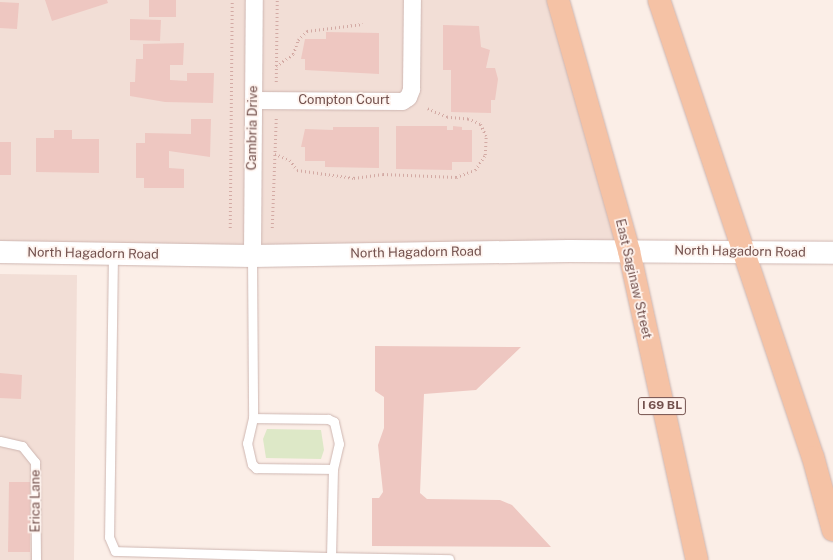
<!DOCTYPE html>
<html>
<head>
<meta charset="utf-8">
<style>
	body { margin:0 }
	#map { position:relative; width:833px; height:560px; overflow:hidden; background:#fbeee7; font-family:"Public Sans",sans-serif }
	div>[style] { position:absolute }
	.residential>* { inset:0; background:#f2ded6 }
	.green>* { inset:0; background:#dde8c7 }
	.building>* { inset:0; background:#eec7c1 }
	.path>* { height:2.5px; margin-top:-1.25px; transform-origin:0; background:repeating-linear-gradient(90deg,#d3aaa4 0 1px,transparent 0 4px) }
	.roads { filter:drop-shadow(0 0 1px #ceb6b1) drop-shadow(0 0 1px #ceb6b1) }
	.lane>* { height:9px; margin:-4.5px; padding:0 4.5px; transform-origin:4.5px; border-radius:4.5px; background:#fff }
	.street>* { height:17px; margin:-8.5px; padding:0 8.5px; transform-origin:8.5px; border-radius:8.5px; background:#fff }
	.secondary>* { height:22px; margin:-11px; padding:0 11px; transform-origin:11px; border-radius:11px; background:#fff }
	.primary>* { height:22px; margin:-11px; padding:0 11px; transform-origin:11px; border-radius:11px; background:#f5c2a5 }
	span { translate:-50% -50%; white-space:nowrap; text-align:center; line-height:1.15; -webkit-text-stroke:3.5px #fef3ee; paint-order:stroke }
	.shield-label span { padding:1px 3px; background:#fef3ee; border:1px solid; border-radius:3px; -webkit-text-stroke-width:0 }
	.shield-label { font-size:12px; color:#73514d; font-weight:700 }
	.street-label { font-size:13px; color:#73514d }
</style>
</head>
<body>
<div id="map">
	<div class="residential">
		<i style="clip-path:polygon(0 0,558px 0,629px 251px,0 252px)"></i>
		<i style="clip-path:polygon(0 274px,77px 275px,74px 560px,0 560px)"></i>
	</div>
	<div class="green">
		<i style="clip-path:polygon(267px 429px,321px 430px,324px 450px,321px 459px,266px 458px,263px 439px)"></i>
	</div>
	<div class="building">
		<i style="clip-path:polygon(45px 0,107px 0,108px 3px,52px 21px)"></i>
		<i style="clip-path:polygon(149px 0,176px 0,176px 17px,149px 17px)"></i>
		<i style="clip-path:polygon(0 2px,19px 3px,17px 29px,0 28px)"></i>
		<i style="clip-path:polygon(130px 19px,161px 20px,160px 41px,130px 40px)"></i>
		<i style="clip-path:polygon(443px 25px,479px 26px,481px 47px,490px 50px,486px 68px,495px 68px,498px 79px,495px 100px,491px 100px,491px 113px,451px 112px,451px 70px,443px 70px)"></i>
		<i style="clip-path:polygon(326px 32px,379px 33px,379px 74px,305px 70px,305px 59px,301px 59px,305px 39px,326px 39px)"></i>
		<i style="clip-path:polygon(184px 43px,183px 65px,170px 65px,170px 80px,187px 81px,187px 73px,214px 73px,213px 103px,165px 102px,130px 96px,130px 82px,135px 82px,136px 59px,143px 59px,143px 44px)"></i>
		<i style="clip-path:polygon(191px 119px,211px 119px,210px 157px,169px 151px,169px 168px,184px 169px,184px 188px,144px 188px,144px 178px,136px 178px,136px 143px,145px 143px,145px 133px,191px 134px)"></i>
		<i style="clip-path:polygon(396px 126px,447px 126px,447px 130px,453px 130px,453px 126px,462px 127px,462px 130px,472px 130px,472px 162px,452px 162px,452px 170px,396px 169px)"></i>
		<i style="clip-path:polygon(333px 127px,379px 127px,379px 168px,325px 167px,325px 161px,305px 161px,305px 147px,301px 147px,305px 129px,333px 130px)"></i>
		<i style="clip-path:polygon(54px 130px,72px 130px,72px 139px,99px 139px,99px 173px,36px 172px,36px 138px,54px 138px)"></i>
		<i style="clip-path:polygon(0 142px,11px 142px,11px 175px,0 175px)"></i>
		<i style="clip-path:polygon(375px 346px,521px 347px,476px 390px,424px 394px,420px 493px,427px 499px,500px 500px,512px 505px,551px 547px,372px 546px,372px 498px,379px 498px,383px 492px,378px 445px,384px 428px,384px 397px,375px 391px)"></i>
		<i style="clip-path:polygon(0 373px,22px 375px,21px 399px,0 398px)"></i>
		<i style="clip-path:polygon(9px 482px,30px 482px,30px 552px,8px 552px)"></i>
	</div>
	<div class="path">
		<i style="left:276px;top:66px;width:21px;rotate:-35deg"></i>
		<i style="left:293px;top:54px;width:15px;rotate:-70deg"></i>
		<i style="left:298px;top:40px;width:13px;rotate:-45deg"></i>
		<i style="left:307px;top:31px;width:56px;rotate:-7.1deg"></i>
		<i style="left:276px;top:82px;width:82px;rotate:-89.3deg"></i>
		<i style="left:275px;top:154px;width:16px;rotate:22deg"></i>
		<i style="left:290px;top:160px;width:12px;rotate:55deg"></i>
		<i style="left:297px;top:170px;width:58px;rotate:8deg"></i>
		<i style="left:354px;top:178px;width:29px;rotate:-8deg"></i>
		<i style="left:383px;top:174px;width:73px;rotate:2.4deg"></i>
		<i style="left:456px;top:177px;width:20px;rotate:-20deg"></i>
		<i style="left:475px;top:170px;width:18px;rotate:-56deg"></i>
		<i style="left:485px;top:155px;width:19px;rotate:-87deg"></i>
		<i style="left:486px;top:136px;width:13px;rotate:-117deg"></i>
		<i style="left:480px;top:124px;width:13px;rotate:-157deg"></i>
		<i style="left:468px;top:119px;width:21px;rotate:-175deg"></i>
		<i style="left:447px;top:117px;width:21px;rotate:-157deg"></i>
		<i style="left:230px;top:228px;width:228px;rotate:-89.5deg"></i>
		<i style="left:272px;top:228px;width:111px;rotate:-87.9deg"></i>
	</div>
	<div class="roads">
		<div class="lane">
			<i style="left:113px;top:254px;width:283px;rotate:90.8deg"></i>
			<i style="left:109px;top:537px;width:15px;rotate:67deg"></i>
			<i style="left:115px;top:551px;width:216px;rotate:1.6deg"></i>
			<i style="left:331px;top:557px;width:88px;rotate:-88.7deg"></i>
			<i style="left:333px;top:469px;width:26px;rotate:-77deg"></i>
			<i style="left:339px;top:444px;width:23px;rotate:-103deg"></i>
			<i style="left:334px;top:422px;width:7px;rotate:-153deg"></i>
			<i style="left:328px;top:419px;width:75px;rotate:-179.2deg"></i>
			<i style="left:252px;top:256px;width:162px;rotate:89.6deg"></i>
			<i style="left:253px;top:418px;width:26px;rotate:103deg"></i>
			<i style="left:247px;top:443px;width:22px;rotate:77deg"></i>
			<i style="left:252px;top:464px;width:6px;rotate:45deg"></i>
			<i style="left:256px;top:468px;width:77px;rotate:0.7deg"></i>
			<i style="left:0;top:441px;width:23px;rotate:13deg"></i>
			<i style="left:22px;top:446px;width:21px;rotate:51deg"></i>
			<i style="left:35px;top:462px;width:98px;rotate:89.4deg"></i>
			<i style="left:331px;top:557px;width:118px;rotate:1deg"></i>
		</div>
		<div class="street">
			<i style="left:253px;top:100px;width:149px;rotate:0.4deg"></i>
			<i style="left:402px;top:101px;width:7px;rotate:-34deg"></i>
			<i style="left:408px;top:97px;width:9px;rotate:-69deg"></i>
			<i style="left:411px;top:89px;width:89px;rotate:-89.4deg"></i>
			<i style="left:252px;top:256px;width:256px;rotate:-89.6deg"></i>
		</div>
		<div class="secondary">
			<i style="left:0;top:252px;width:252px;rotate:0.9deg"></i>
			<i style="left:252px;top:256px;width:317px;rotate:-0.9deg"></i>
			<i style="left:569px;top:251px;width:264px;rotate:0.4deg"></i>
		</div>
		<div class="primary">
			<i style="left:558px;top:0;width:261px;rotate:74.2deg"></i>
			<i style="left:629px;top:251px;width:316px;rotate:77.6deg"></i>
			<i style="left:659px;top:0;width:482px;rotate:71.4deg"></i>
			<i style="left:813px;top:457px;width:76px;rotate:74.7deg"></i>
		</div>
	</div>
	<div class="shield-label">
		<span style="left:662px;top:406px">I 69 BL</span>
	</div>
	<div class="street-label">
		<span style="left:344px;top:100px">Compton Court</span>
		<span style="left:253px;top:128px;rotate:-89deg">Cambria Drive</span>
		<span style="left:740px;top:252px;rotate:1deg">North Hagadorn Road</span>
		<span style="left:416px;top:253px;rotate:-1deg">North Hagadorn Road</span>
		<span style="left:93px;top:254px;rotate:1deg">North Hagadorn Road</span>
		<span style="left:633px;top:279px;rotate:77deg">East Saginaw Street</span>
		<span style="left:36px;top:501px;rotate:-90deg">Erica Lane</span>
	</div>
</div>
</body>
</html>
